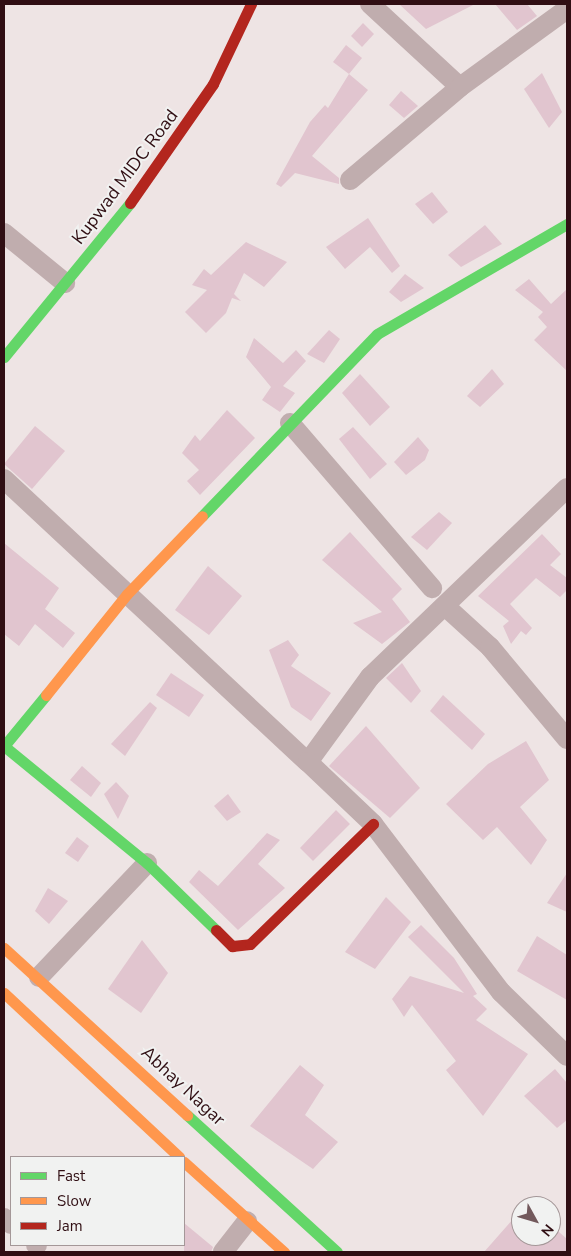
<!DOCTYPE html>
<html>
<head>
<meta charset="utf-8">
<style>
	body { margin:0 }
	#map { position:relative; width:571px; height:1256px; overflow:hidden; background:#eee4e4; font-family:"Nunito Sans",sans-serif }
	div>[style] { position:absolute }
	.building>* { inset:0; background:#e1c5cf }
	.street>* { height:20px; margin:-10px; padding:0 10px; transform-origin:10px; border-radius:10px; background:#c0adae }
	.fast>* { height:11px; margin:-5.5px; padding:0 5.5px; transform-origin:5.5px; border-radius:5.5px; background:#63d668 }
	.slow>* { height:11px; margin:-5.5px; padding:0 5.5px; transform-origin:5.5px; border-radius:5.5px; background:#ff974d }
	.jam>* { height:11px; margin:-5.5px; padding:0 5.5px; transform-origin:5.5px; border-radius:5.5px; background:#b3261e }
	span { translate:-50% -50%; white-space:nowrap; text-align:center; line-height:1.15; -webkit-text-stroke:4px #f1f2f1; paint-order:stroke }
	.street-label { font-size:18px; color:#300e13 }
	.frame { position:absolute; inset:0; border:5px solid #300e13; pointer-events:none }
	.legend { position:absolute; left:10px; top:1156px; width:175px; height:90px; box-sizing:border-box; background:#f1f2f1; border:1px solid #a49798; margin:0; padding:6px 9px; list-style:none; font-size:15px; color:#300e13 }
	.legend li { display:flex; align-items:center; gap:10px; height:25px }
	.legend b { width:25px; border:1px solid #a49798 }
	.north { position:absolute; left:511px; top:1196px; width:50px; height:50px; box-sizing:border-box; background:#f1f2f1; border:1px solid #a49798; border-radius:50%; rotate:129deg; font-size:14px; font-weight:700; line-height:20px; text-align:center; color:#300e13 }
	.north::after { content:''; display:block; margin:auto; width:18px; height:22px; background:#72595c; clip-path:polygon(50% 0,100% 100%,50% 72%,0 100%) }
</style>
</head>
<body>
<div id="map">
	<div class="building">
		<i style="clip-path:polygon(399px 4px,475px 4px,426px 29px)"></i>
		<i style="clip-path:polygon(495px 4px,527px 4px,537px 16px,517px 30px)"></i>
		<i style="clip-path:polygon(363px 23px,374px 34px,362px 47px,351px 36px)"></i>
		<i style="clip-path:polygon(346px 45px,362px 58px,349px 74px,333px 62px)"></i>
		<i style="clip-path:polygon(542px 73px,562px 112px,549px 128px,524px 89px)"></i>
		<i style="clip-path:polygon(349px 74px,368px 90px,312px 156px,339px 178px,339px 184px,295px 173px,281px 187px,276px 184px,310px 122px,325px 105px,328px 108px)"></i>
		<i style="clip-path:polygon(401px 91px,418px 106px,404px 118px,389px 105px)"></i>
		<i style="clip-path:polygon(432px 192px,448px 212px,433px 224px,415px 204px)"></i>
		<i style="clip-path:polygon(368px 218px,400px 266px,392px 273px,370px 247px,345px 269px,326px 247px)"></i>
		<i style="clip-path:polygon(485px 225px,502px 244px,461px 267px,448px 255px)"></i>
		<i style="clip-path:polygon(246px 242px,287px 262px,264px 287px,244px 273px,234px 294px,241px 301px,232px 298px,226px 313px,206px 333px,185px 312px,207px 290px,192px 285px,204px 269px,211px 275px)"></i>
		<i style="clip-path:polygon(405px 274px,424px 288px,401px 302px,389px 292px)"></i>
		<i style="clip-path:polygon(529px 279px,551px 304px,567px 289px,567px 371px,534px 340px,547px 327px,538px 317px,543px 312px,515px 290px)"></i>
		<i style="clip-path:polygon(329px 330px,340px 339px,324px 363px,307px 354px)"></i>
		<i style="clip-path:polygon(254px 338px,283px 363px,296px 350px,306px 361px,283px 386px,295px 393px,280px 412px,262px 400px,271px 387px,246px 357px)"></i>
		<i style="clip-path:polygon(492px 369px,504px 384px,480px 407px,467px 396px)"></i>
		<i style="clip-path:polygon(360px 374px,390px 407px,370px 426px,342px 393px)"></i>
		<i style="clip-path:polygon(227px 410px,255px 438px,200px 495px,187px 481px,199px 470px,182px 453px,195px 435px,200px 441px)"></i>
		<i style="clip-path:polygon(35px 426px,65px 451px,32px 489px,4px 464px)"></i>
		<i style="clip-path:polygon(353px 427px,387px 464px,370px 479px,339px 439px)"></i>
		<i style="clip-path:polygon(418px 437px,429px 450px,425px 460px,406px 475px,394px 462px)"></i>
		<i style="clip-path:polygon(439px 512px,452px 523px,427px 550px,411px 537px)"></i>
		<i style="clip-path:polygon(350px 532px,402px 589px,392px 599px,410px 622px,382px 644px,353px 623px,382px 612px,322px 560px)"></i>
		<i style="clip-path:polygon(542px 534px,561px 554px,550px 565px,567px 578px,567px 590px,560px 597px,536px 578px,510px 604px,532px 628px,526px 635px,521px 631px,511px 644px,503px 626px,509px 621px,478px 596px)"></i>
		<i style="clip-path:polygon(4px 543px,59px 588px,45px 609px,75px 633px,63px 648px,35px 624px,19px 646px,4px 634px)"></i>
		<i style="clip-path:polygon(208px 566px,242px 596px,209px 635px,175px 610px)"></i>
		<i style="clip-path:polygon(288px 640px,299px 655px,291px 666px,331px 693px,311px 721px,291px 707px,269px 650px)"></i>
		<i style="clip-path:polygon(402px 663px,421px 691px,411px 703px,386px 678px)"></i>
		<i style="clip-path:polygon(171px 673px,204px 695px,189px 717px,156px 695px)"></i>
		<i style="clip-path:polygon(443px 695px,485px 734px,472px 750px,430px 711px)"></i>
		<i style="clip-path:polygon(150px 702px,157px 708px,125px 756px,111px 744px)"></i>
		<i style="clip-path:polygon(366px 726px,420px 788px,390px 818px,329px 766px)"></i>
		<i style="clip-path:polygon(526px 741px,549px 780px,520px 807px,547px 840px,531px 865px,497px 827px,483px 840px,446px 804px,488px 764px)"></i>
		<i style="clip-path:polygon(82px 766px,101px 783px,91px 797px,70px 780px)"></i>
		<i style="clip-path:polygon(116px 782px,129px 796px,118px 819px,104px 794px)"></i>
		<i style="clip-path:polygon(228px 794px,241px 812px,227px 821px,214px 806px)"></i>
		<i style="clip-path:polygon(336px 810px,350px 824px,313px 861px,300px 848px)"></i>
		<i style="clip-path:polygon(267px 833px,280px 840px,258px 864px,285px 888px,238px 930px,189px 882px,199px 870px,218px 886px)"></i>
		<i style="clip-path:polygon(77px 837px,89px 846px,78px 862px,65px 853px)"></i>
		<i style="clip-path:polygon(567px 873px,567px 912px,547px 903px)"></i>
		<i style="clip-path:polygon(48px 888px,68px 901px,49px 924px,35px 911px)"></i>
		<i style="clip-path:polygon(386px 897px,411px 922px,375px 969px,345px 952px)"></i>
		<i style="clip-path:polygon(421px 925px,454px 958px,477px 994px,473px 996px,487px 1009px,476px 1020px,528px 1054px,483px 1116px,446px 1070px,456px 1061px,412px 1005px,404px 1017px,392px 999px,410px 976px,464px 993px,408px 937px)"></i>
		<i style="clip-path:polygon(537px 936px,567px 955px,567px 1000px,517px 971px)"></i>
		<i style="clip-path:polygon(142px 940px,168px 973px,141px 1013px,108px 989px)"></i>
		<i style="clip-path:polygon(300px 1065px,324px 1085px,305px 1115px,338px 1142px,313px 1169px,250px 1126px)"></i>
		<i style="clip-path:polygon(555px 1069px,567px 1083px,567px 1120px,557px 1128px,524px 1096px)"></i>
		<i style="clip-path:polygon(521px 1210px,521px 1236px,551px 1236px,551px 1225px,567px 1239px,567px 1252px,484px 1252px)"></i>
		<i style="clip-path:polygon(184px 1223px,213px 1247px,211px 1252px,184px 1252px)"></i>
	</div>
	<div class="street">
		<i style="left:370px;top:4px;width:122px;rotate:42.7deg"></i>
		<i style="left:350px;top:180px;width:144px;rotate:-40.2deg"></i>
		<i style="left:460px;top:87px;width:132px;rotate:-36.1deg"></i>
		<i style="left:4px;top:233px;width:79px;rotate:39.3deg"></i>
		<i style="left:290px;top:423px;width:218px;rotate:49.3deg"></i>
		<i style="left:4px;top:479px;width:415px;rotate:43deg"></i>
		<i style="left:567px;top:488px;width:273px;rotate:136.2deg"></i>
		<i style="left:370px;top:677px;width:105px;rotate:126.1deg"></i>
		<i style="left:308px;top:762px;width:90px;rotate:43.6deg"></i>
		<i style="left:373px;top:824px;width:211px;rotate:52.7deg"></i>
		<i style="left:501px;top:992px;width:92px;rotate:44.1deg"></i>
		<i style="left:445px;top:606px;width:61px;rotate:42.3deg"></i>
		<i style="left:490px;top:647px;width:120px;rotate:50.1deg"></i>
		<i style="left:39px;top:977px;width:157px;rotate:-46.5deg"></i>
		<i style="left:4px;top:1218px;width:9px;rotate:41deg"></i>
		<i style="left:36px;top:1245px;width:1px"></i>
		<i style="left:223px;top:1252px;width:39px;rotate:-52deg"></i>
	</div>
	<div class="fast">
		<i style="left:4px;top:357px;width:199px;rotate:-50.7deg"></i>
		<i style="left:202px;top:516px;width:252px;rotate:-46.1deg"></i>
		<i style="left:377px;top:334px;width:220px;rotate:-30.1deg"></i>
		<i style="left:46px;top:695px;width:66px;rotate:129.5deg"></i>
		<i style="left:4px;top:746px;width:185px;rotate:39.3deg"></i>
		<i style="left:147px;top:863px;width:96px;rotate:44.2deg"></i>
		<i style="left:187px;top:1115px;width:203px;rotate:42.4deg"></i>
	</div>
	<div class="slow">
		<i style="left:46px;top:695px;width:129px;rotate:-51.3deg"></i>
		<i style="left:127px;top:594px;width:108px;rotate:-46.1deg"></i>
		<i style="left:4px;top:948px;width:248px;rotate:42.4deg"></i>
		<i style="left:4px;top:993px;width:240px;rotate:43.1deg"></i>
		<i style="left:184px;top:1162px;width:135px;rotate:42deg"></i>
	</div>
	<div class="jam">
		<i style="left:130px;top:203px;width:145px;rotate:-55.1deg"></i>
		<i style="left:213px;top:84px;width:89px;rotate:-64.6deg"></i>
		<i style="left:216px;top:930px;width:23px;rotate:45deg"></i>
		<i style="left:232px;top:946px;width:18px;rotate:-6deg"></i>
		<i style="left:250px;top:944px;width:172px;rotate:-44.3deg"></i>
	</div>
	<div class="street-label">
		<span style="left:125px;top:177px;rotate:-53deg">Kupwad MIDC Road</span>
		<span style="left:183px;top:1086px;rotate:43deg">Abhay Nagar</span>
	</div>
	<div class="frame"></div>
	<ul class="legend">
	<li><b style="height:6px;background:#63d668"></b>Fast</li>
	<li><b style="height:6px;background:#ff974d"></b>Slow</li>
	<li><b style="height:6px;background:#b3261e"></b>Jam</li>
	</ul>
	<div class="north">N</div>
</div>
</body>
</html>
